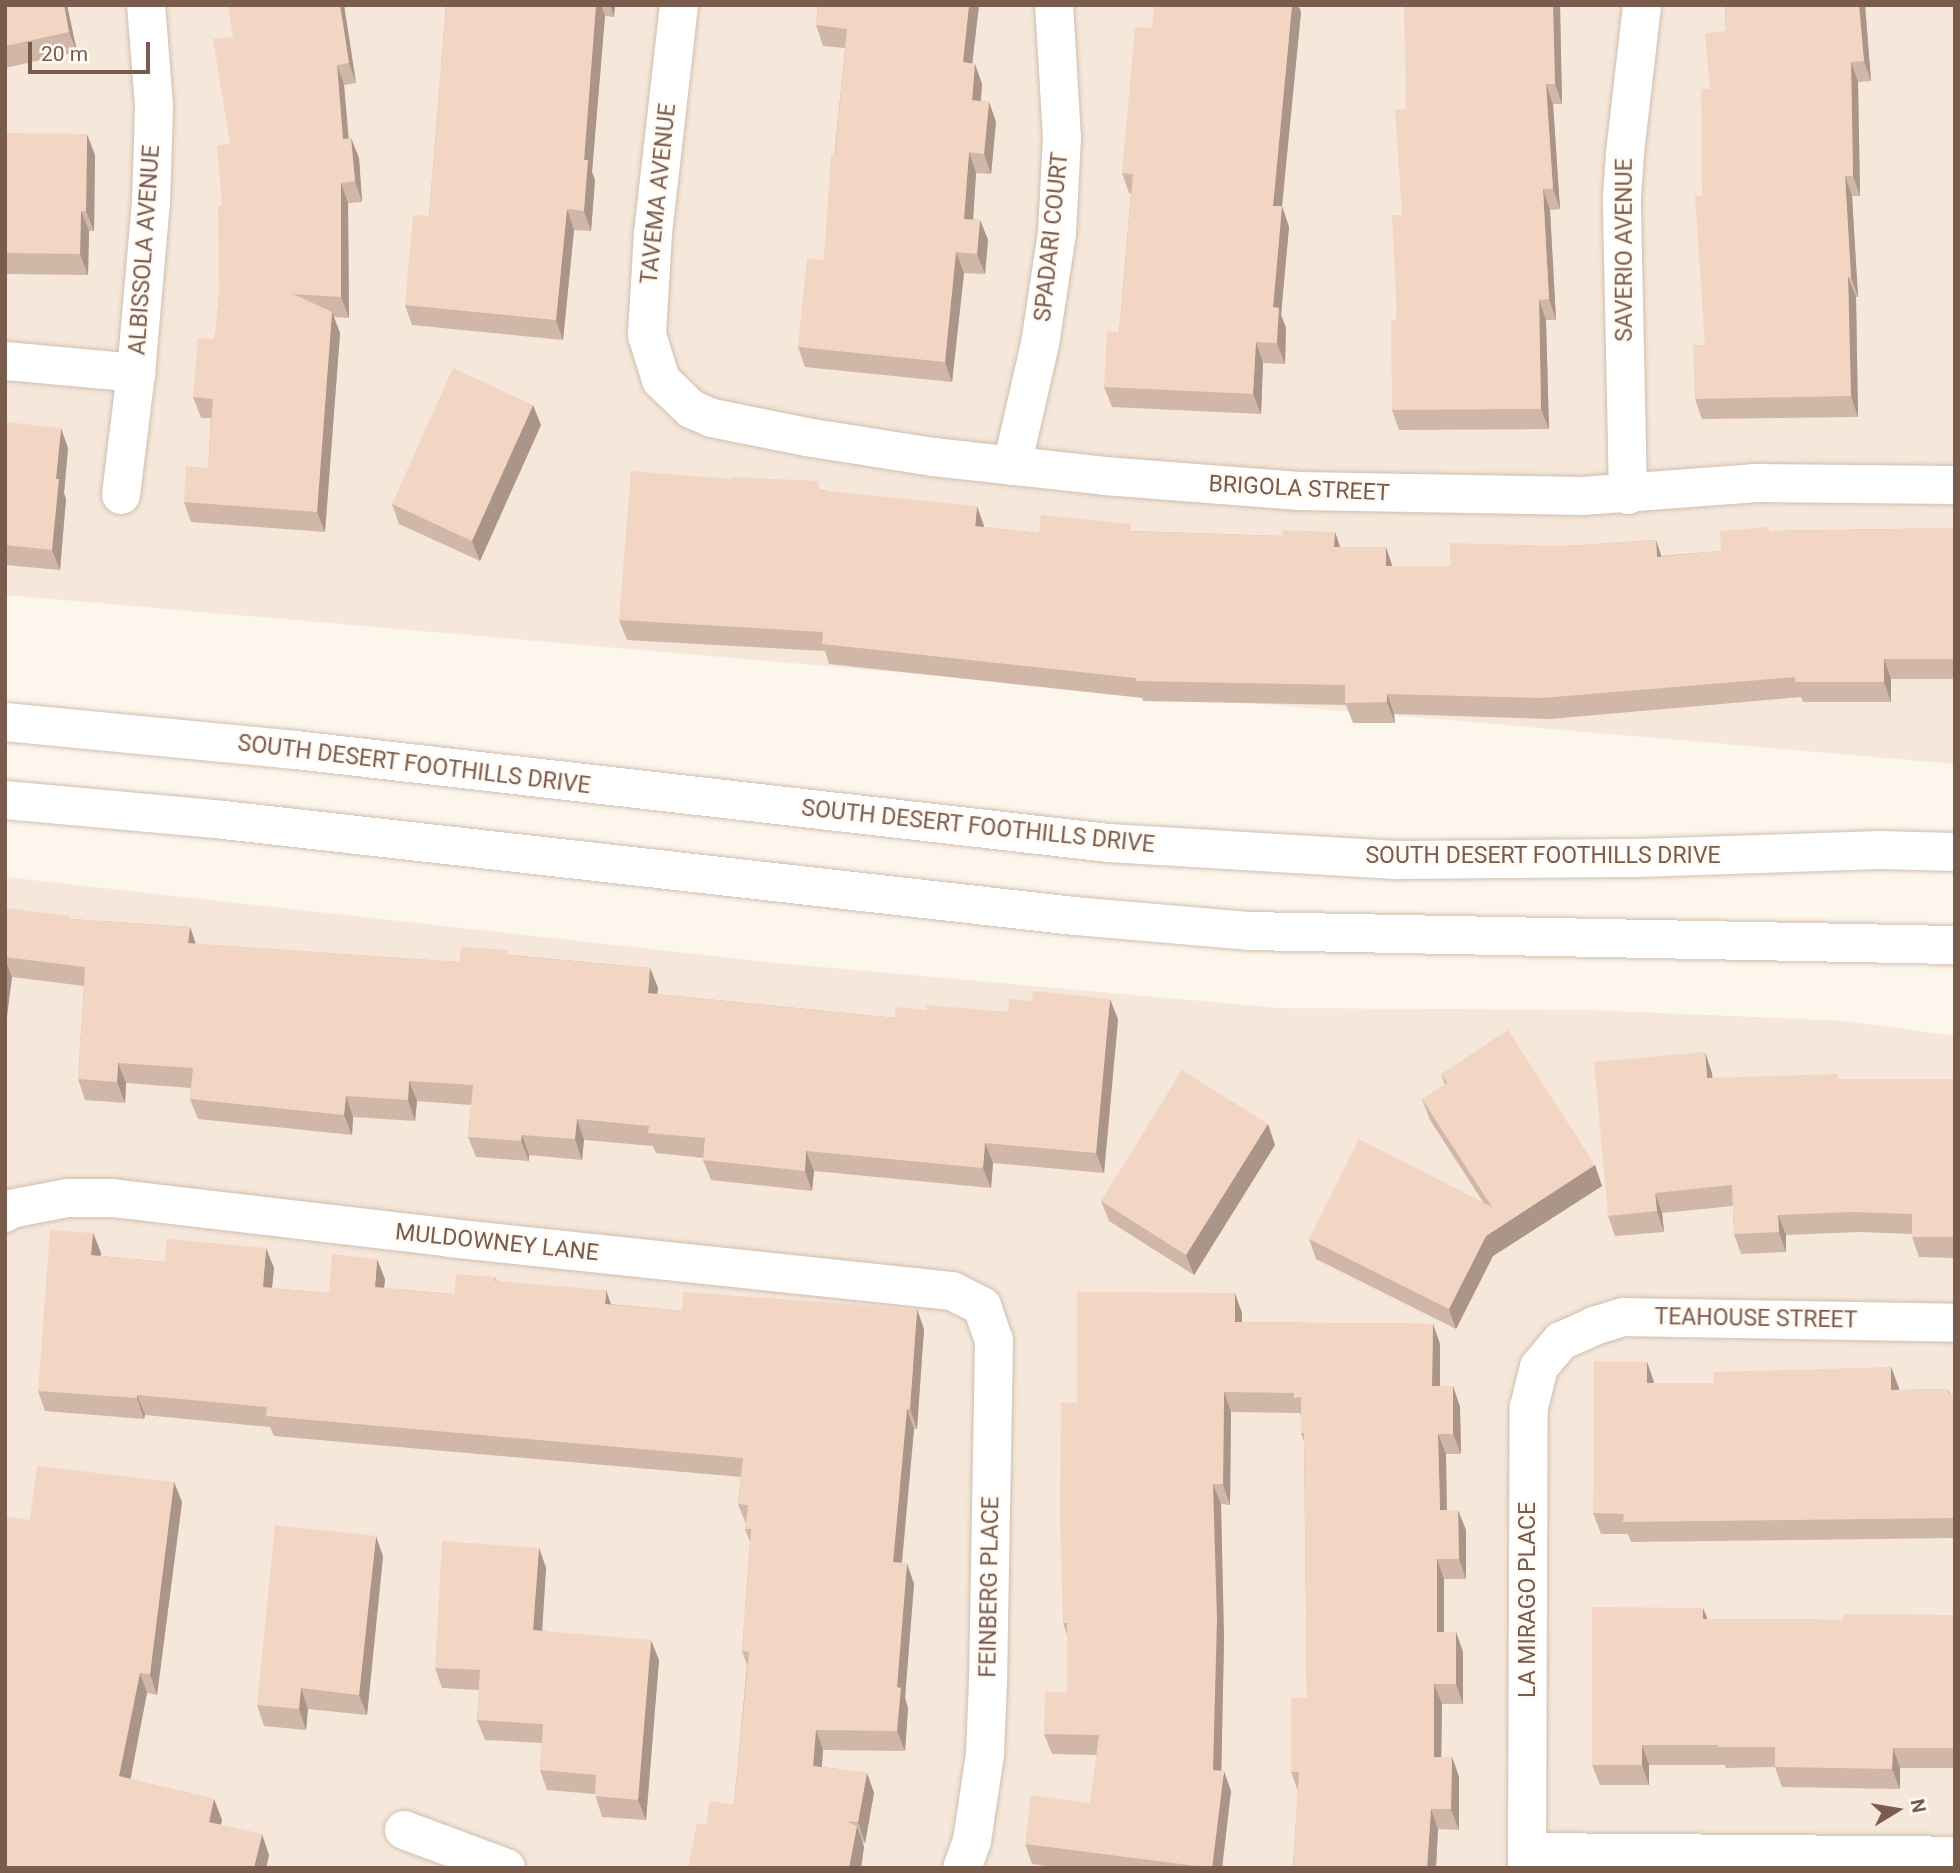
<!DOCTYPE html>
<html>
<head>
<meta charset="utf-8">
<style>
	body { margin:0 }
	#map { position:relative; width:1960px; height:1873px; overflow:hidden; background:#fdf6ec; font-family:Roboto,sans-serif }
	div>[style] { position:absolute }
	.residential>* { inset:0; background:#f5e8da }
	.roads { filter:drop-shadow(0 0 2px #d1beb0) drop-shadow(0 0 2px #d1beb0) }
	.street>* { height:38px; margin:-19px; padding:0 19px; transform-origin:19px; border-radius:19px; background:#fff }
	.secondary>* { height:38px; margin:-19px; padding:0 19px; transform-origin:19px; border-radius:19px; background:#fff }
	.wall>* { inset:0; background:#d1b7a8 }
	.shaded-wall>* { inset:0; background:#aa9588 }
	.building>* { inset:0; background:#f3d5c3 }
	span { translate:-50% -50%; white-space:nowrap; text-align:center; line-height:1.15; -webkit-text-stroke:5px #fffaf3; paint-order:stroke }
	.street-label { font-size:23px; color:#7a5c4d }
	.frame { position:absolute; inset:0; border:7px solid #7a5c4d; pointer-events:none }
	.north { position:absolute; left:1862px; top:1775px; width:70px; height:70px; -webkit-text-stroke:5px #fffaf3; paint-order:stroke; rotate:79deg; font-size:19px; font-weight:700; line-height:28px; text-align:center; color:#7a5c4d }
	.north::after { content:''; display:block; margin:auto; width:24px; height:32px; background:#7a5c4d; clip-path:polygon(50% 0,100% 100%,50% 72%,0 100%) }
	.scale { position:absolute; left:28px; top:42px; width:122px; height:32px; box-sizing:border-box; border:4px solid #7a5c4d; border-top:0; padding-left:9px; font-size:21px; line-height:24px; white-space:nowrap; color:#7a5c4d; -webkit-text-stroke:5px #fffaf3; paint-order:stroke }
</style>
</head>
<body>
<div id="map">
	<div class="residential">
		<i style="clip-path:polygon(5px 5px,1955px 5px,1955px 764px,5px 595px)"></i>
		<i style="clip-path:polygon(5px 877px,777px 963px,1280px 1008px,1592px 1010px,1847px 1021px,1955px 1036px,1955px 1868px,5px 1868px)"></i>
	</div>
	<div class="roads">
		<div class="street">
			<i style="left:679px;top:5px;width:229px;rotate:96.5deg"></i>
			<i style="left:653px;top:233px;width:102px;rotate:93.4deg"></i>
			<i style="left:647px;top:335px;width:47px;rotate:72.7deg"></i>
			<i style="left:661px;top:380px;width:42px;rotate:44deg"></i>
			<i style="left:691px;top:409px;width:23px;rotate:23deg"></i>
			<i style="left:712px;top:418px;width:96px;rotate:11.4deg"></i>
			<i style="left:806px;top:437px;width:129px;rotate:8.9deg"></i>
			<i style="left:933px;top:457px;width:173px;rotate:6.3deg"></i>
			<i style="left:1105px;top:476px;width:195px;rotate:4.4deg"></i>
			<i style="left:1299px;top:491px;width:284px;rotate:1deg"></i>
			<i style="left:1583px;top:496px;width:171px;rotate:-4.3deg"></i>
			<i style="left:1754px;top:483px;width:201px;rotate:0.6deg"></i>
			<i style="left:5px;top:361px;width:132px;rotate:5.2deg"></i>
			<i style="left:1012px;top:466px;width:125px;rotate:-77.1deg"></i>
			<i style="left:1040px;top:344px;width:112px;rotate:-81.3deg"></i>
			<i style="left:1057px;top:233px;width:95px;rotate:-87deg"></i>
			<i style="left:1062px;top:138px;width:133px;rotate:-93.4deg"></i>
			<i style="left:121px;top:495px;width:123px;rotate:-83deg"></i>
			<i style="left:136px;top:373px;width:171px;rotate:-85deg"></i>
			<i style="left:151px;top:203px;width:97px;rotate:-88.2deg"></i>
			<i style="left:154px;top:106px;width:101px;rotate:-94.5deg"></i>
			<i style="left:1628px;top:495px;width:297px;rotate:-91.2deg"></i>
			<i style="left:1622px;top:198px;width:45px;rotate:-86.2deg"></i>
			<i style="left:1625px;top:153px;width:149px;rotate:-83.4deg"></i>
			<i style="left:5px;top:1213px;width:6px;rotate:-39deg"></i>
			<i style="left:10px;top:1209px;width:58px;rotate:-10.9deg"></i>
			<i style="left:67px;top:1198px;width:45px"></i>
			<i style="left:112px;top:1198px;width:340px;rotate:6.7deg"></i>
			<i style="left:450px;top:1238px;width:505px;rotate:6.03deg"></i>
			<i style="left:952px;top:1291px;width:34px;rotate:27deg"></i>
			<i style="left:982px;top:1306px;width:36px;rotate:71deg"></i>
			<i style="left:994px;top:1340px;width:341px;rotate:91deg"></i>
			<i style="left:988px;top:1681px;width:73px;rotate:92.4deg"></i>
			<i style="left:985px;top:1754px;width:88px;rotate:98.5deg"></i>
			<i style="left:972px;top:1841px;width:29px;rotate:110deg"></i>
			<i style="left:404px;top:1830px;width:109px;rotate:20.4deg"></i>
			<i style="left:1528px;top:1852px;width:427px;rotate:0.5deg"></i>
			<i style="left:1527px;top:1868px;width:461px;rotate:-89.8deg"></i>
			<i style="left:1529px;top:1407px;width:41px;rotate:-76deg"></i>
			<i style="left:1539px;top:1367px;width:34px;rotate:-50deg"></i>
			<i style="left:1561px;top:1341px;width:36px;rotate:-24deg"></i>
			<i style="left:1594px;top:1326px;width:31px;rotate:-17deg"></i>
			<i style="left:1624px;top:1317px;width:331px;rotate:1deg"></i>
		</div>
		<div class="secondary">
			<i style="left:5px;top:722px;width:292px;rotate:5.5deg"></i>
			<i style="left:296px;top:750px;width:818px;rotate:6.53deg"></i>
			<i style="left:1109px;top:843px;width:287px;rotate:3.4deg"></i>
			<i style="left:1395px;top:860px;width:243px;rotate:-0.5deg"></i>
			<i style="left:1638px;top:858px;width:243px;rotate:-1.9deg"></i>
			<i style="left:1881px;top:850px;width:74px;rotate:1.5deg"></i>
			<i style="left:5px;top:800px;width:220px;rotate:5.2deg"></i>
			<i style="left:224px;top:820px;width:856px;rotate:6.44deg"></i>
			<i style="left:1075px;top:916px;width:175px;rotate:4.9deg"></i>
			<i style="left:1249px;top:931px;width:706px;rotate:1.14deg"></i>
		</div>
	</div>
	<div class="wall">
		<i style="clip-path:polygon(5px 5px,67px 5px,77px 52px,5px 68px)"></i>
		<i style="clip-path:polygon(344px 5px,356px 83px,344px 85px,349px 138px,351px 138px,359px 158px,362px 202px,348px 203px,349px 318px,334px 317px,340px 333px,325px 532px,191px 522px,184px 502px,208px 468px,211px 418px,201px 418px,193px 397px,215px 339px,219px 295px,222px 206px,230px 144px,233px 37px)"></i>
		<i style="clip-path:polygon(446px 5px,615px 5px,614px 17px,605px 16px,592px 172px,595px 180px,591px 231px,574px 230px,563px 340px,412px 325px,405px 305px,429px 216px)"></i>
		<i style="clip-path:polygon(818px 5px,979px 5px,972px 63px,975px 64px,982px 84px,981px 101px,989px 102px,996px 122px,991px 174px,976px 173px,973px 219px,980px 220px,988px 240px,985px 274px,964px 273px,952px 382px,805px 367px,798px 347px,824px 260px,845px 48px,823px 46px,816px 25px)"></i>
		<i style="clip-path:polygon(1155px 5px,1298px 5px,1301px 12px,1282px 206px,1289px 227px,1281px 315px,1286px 328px,1285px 364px,1263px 363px,1261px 414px,1112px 407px,1104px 387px,1119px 332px,1131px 194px,1129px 193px,1122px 173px,1152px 28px)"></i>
		<i style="clip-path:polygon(1560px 5px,1562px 104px,1553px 104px,1560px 209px,1550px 210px,1556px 320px,1546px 320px,1549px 429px,1399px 430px,1392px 410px,1402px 215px,1406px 109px)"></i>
		<i style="clip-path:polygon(1725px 5px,1865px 5px,1871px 81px,1858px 82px,1860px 196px,1852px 196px,1858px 297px,1856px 297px,1858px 417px,1702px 419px,1695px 399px,1705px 345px,1702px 196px,1710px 89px,1726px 31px)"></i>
		<i style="clip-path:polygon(5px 133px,95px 155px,94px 231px,89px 231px,88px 275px,5px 274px)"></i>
		<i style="clip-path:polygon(5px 422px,68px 448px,64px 493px,66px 499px,60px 570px,5px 565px)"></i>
		<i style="clip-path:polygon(541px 425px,480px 561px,399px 524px,392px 504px)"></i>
		<i style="clip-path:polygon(731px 479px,823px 490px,984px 527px,1039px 533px,1133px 531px,1282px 536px,1335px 532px,1340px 547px,1392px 566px,1450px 566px,1565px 546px,1656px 540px,1661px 556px,1721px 551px,1770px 531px,1955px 528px,1955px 679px,1891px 679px,1891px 702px,1803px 702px,1801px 697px,1550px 719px,1394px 714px,1395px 723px,1353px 723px,1346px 705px,1143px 701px,1142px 698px,829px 664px,825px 651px,627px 640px,619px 620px)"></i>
		<i style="clip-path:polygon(5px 908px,71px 919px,190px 927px,196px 944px,459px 962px,510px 955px,650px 968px,658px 988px,657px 994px,895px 1018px,926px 1010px,1008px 1012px,1118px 1019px,1104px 1173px,993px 1163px,991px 1188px,814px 1171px,812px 1191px,711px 1180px,703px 1160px,704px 1158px,656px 1153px,653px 1146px,584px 1140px,582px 1160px,529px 1155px,529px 1161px,476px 1157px,468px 1137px,471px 1105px,417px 1101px,415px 1121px,353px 1117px,352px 1135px,198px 1119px,190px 1099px,191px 1088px,126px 1083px,125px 1103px,85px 1100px,78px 1079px,84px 986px,12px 977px,5px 1025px)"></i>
		<i style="clip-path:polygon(1712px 1073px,1712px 1078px,1840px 1079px,1955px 1079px,1955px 1258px,1919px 1257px,1912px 1237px,1912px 1234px,1860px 1232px,1786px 1235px,1786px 1252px,1741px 1254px,1734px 1234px,1733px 1206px,1662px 1213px,1664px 1232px,1615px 1236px,1608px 1216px)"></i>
		<i style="clip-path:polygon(1441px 1074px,1595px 1165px,1602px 1186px,1493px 1256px,1456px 1329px,1316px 1259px,1309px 1239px,1483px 1202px,1430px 1120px,1422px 1099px,1445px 1085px)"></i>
		<i style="clip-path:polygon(1268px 1124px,1275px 1145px,1194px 1275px,1109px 1221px,1101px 1201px)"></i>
		<i style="clip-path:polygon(93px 1233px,101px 1253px,100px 1256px,165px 1262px,274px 1268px,272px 1288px,329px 1293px,385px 1279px,384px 1288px,454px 1294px,495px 1277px,497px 1281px,611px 1304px,682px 1311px,924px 1329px,917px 1429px,914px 1429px,902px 1563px,914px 1584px,905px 1698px,908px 1708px,905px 1751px,823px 1750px,822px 1767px,867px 1773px,874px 1793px,865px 1843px,863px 1842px,864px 1847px,861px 1868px,688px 1868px,706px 1825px,734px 1805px,747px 1665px,742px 1651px,750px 1542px,745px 1529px,746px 1524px,738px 1504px,741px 1477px,274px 1436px,270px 1427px,145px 1415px,144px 1419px,45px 1411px,38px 1391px)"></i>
		<i style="clip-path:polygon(1242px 1313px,1242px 1322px,1433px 1324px,1440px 1344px,1440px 1386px,1453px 1386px,1460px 1407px,1461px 1454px,1446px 1454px,1447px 1510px,1466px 1530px,1466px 1579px,1444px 1579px,1444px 1632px,1456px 1632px,1463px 1652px,1463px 1704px,1442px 1704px,1441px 1757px,1452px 1757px,1459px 1777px,1459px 1830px,1438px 1829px,1436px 1868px,1293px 1868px,1298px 1791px,1291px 1772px,1307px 1698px,1304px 1442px,1301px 1433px,1301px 1417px,1300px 1413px,1231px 1412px,1230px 1505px,1221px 1504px,1224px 1639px,1221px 1771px,1231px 1791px,1222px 1868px,1059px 1868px,1032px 1864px,1025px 1844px,1090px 1803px,1097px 1755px,1052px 1754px,1044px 1734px,1067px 1692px,1067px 1635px,1063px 1623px,1077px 1403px)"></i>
		<i style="clip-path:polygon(1647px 1362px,1654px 1383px,1714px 1383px,1891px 1367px,1899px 1390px,1948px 1389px,1950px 1394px,1955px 1394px,1955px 1538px,1631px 1542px,1628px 1534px,1601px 1534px,1593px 1513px)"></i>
		<i style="clip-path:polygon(174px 1482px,182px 1502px,157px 1695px,147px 1693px,130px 1779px,214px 1799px,222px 1820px,221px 1825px,269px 1855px,266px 1868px,5px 1868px,30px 1520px)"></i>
		<i style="clip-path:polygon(539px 1548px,546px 1568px,542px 1630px,659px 1660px,646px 1820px,602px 1817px,595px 1794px,547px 1790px,540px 1770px,542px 1743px,485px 1740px,477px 1720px,479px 1690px,442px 1688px,435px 1668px)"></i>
		<i style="clip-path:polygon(383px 1556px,367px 1715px,308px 1709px,306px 1730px,264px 1726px,257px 1705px)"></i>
		<i style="clip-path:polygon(1955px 1615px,1955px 1768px,1900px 1768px,1900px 1789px,1782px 1787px,1775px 1767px,1726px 1768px,1725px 1765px,1649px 1765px,1649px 1785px,1600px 1785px,1592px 1765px,1707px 1619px,1843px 1620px)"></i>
	</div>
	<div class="shaded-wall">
		<i style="clip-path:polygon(64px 5px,67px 5px,77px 52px,69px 32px)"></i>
		<i style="clip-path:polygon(340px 5px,344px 5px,356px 83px,349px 63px)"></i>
		<i style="clip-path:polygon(596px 5px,601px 5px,605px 16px,592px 172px,595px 180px,591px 231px,584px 211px,584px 160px)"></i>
		<i style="clip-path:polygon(610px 5px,615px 5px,614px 17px)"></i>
		<i style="clip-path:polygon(969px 5px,979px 5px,970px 83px,963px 62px)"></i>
		<i style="clip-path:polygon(1292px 5px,1298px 5px,1301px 12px,1280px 226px,1273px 206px)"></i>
		<i style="clip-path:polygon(1553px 5px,1560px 5px,1562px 104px,1555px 84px)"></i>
		<i style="clip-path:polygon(1859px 5px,1865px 5px,1871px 81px,1864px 61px)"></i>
		<i style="clip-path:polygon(1851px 62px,1858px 82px,1860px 196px,1853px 176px)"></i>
		<i style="clip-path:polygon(975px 64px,982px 84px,979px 120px,972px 100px)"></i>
		<i style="clip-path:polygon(337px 65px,344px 85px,350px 159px,343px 139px)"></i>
		<i style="clip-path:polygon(1546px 84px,1553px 104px,1560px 209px,1553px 189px)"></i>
		<i style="clip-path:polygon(989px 102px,996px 122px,991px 174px,984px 154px)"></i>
		<i style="clip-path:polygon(87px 134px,95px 155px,94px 231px,86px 211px)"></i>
		<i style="clip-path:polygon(351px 138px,359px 158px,362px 202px,355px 181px)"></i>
		<i style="clip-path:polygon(969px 152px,976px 173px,972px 239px,964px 219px)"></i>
		<i style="clip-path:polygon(1845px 176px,1852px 196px,1858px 297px,1851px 277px)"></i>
		<i style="clip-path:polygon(341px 183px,348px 203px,349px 318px,341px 297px)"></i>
		<i style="clip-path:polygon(1543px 189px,1550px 210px,1556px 320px,1549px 299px)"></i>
		<i style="clip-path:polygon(1282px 206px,1289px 227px,1281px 315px,1286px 328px,1285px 364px,1277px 343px,1273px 307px)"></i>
		<i style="clip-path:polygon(567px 209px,574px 230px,563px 340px,556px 320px)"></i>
		<i style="clip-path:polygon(81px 211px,89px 231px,88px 275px,80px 254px)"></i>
		<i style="clip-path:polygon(980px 220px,988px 240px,985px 274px,977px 254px)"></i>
		<i style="clip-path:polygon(956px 252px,964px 273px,952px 382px,945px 362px)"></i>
		<i style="clip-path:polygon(1848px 277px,1856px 297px,1858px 417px,1851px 396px)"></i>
		<i style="clip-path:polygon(1539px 300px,1546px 320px,1549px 429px,1541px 409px)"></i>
		<i style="clip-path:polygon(332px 312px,340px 333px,325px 532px,317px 512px)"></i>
		<i style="clip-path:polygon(1256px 342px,1263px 363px,1261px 414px,1253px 394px)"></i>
		<i style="clip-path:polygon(533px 405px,541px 425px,480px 561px,472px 541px)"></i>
		<i style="clip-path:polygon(61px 428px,68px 448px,64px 493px,66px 499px,60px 570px,52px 550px,56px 479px)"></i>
		<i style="clip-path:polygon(977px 506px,984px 526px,982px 546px,975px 526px)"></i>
		<i style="clip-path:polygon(1335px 532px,1342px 553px,1334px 547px)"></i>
		<i style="clip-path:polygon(1656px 540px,1663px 561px,1657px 557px)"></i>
		<i style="clip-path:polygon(1386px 547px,1393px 568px,1386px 566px)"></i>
		<i style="clip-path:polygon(1884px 659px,1891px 679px,1891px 702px,1884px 682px)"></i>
		<i style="clip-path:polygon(1387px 694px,1394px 714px,1395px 723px,1387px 702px)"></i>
		<i style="clip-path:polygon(190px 927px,197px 948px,188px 943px)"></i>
		<i style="clip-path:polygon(5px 960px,12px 977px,6px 1025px,5px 1024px)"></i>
		<i style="clip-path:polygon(650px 968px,658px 988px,655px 1014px,648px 993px)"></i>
		<i style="clip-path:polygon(1110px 999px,1118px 1019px,1104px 1173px,1096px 1153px)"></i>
		<i style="clip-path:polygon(1705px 1052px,1712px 1073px,1714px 1098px,1707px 1078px)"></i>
		<i style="clip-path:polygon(118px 1063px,126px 1083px,125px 1103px,117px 1082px)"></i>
		<i style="clip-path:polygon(409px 1081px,417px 1101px,415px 1121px,408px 1100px)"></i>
		<i style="clip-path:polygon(346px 1096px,353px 1117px,352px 1135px,344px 1115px)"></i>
		<i style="clip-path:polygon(577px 1119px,584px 1140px,582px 1160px,575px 1139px)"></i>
		<i style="clip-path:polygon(1268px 1124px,1275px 1145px,1194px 1275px,1186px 1255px)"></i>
		<i style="clip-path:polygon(522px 1135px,529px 1155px,529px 1161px,521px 1141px)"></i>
		<i style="clip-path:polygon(985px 1143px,993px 1163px,991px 1188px,983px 1168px)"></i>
		<i style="clip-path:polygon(806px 1151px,814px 1171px,812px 1191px,805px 1171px)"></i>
		<i style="clip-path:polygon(1595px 1165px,1602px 1186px,1493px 1256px,1456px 1329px,1449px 1309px,1486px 1236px)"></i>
		<i style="clip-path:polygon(1655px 1193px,1662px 1213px,1664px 1232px,1657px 1211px)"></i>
		<i style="clip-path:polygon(1778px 1215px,1786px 1235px,1786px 1252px,1779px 1232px)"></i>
		<i style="clip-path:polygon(93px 1233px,101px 1253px,99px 1276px,91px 1255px)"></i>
		<i style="clip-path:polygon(266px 1248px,274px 1268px,270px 1307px,263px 1287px)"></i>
		<i style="clip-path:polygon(377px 1259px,385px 1279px,382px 1307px,375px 1287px)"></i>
		<i style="clip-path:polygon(606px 1290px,613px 1310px,605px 1304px)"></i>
		<i style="clip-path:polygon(1235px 1293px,1242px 1313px,1242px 1343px,1235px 1322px)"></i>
		<i style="clip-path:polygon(917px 1309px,924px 1329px,917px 1429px,910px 1409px)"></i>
		<i style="clip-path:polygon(1433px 1324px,1440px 1344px,1440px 1407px,1432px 1386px)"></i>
		<i style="clip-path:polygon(1647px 1362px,1654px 1382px,1654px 1404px,1647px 1383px)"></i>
		<i style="clip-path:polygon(1891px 1367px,1899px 1388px,1899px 1410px,1891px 1390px)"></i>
		<i style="clip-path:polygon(1453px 1386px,1460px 1407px,1461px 1454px,1453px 1434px)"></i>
		<i style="clip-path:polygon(1224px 1392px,1231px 1412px,1230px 1505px,1223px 1484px)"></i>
		<i style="clip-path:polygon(137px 1395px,145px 1415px,144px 1419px,137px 1398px)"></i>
		<i style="clip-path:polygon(907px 1409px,914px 1429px,900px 1582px,893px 1562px)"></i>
		<i style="clip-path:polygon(1438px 1434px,1446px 1454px,1447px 1530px,1440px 1510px)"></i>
		<i style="clip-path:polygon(174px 1482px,182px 1502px,157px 1695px,150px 1674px)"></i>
		<i style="clip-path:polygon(1213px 1484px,1221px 1504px,1224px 1639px,1221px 1790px,1213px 1770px)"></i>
		<i style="clip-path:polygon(1458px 1510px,1466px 1530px,1466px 1579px,1459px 1559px)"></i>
		<i style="clip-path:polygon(376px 1536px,383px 1556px,367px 1715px,359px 1695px)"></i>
		<i style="clip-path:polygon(539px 1548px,546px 1568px,541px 1650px,533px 1630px)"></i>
		<i style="clip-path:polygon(1437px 1559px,1444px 1579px,1444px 1652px,1437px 1632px)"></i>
		<i style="clip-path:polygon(907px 1563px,914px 1584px,905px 1698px,908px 1708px,905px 1751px,897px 1731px,897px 1687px)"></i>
		<i style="clip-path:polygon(1703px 1608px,1711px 1628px,1703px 1619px)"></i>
		<i style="clip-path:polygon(1456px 1632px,1463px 1652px,1463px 1704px,1456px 1684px)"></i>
		<i style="clip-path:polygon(651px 1640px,659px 1660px,646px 1820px,638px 1800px)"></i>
		<i style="clip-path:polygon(140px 1673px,147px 1693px,127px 1797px,119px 1776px)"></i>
		<i style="clip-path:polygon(1434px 1684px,1442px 1704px,1441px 1777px,1434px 1757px)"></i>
		<i style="clip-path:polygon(301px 1688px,308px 1709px,306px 1730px,299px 1709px)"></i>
		<i style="clip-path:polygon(816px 1730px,823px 1750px,820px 1786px,813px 1766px)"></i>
		<i style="clip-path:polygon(1642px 1745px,1649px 1765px,1649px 1785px,1642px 1765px)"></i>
		<i style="clip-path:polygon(1893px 1748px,1900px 1768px,1900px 1789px,1892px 1769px)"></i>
		<i style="clip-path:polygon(1452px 1757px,1459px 1777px,1459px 1830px,1451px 1809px)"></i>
		<i style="clip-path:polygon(1224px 1771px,1231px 1791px,1222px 1868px,1212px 1868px)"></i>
		<i style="clip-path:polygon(867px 1773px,874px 1793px,865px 1843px,858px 1822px)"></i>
		<i style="clip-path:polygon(214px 1799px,222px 1820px,216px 1842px,209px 1822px)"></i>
		<i style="clip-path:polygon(1431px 1809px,1438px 1829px,1436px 1868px,1427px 1868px)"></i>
		<i style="clip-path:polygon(857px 1826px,864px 1847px,861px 1868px,849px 1868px)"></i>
		<i style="clip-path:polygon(262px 1834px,269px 1855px,266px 1868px,254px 1868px)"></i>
	</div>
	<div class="building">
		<i style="clip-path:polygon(5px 5px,64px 5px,69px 32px,5px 46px)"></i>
		<i style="clip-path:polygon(228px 5px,340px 5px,349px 63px,337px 65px,343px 139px,351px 138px,355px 181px,341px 183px,341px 297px,293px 294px,332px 312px,317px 512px,184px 502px,186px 466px,208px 468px,213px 399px,193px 397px,198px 338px,215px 339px,219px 295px,218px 206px,222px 206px,217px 145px,230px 144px,213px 39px,233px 37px)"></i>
		<i style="clip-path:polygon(446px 5px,596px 5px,584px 160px,588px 160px,584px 211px,567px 209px,556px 320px,405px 305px,413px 215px,429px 216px)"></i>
		<i style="clip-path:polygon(818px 5px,969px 5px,963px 62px,975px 64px,972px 100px,989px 102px,984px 154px,969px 152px,964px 219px,980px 220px,977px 254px,956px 252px,945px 362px,798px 347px,807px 258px,824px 260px,831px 154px,835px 154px,847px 29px,816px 25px)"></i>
		<i style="clip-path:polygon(1155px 5px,1292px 5px,1273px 206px,1282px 206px,1273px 307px,1279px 308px,1277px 343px,1256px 342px,1253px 394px,1104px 387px,1107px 331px,1119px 332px,1133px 174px,1122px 173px,1135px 27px,1152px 28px)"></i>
		<i style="clip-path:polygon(1404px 5px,1553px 5px,1555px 84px,1546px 84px,1553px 189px,1543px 189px,1549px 299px,1539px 300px,1541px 409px,1392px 410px,1391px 320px,1397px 320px,1392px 215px,1402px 215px,1395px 110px,1406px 109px)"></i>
		<i style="clip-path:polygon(1725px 5px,1859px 5px,1864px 61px,1851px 62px,1853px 176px,1845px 176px,1851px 277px,1848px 277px,1851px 396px,1695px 399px,1693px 345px,1705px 345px,1695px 196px,1702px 196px,1701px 89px,1710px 89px,1705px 33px,1726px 31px)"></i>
		<i style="clip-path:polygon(5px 133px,87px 134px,86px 211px,81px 211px,80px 254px,5px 253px)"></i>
		<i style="clip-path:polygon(453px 368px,533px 405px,472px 541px,392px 504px)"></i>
		<i style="clip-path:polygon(5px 422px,61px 428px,56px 479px,59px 479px,52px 550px,5px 545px)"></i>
		<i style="clip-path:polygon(631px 471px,731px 479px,731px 477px,819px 481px,819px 490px,977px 506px,975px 526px,1039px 533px,1041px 515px,1131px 524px,1130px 531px,1282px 536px,1282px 530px,1335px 532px,1334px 547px,1386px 547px,1386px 566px,1450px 566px,1450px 543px,1565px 546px,1656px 540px,1657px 557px,1721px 551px,1720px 531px,1769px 527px,1769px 531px,1955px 528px,1955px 659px,1884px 659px,1884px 682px,1795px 682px,1795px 677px,1542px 698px,1387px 694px,1387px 702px,1345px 703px,1345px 685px,1136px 681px,1136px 678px,822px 644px,823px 632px,619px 620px)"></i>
		<i style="clip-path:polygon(5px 908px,70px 916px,70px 919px,190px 927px,188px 943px,459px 962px,461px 947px,508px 950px,508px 955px,650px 968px,648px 993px,895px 1018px,895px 1007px,926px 1010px,927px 1005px,1008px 1012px,1009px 999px,1032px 1001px,1033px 991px,1110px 999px,1096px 1153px,985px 1143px,983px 1168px,806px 1151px,805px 1171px,703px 1160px,705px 1138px,648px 1133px,649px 1126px,577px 1119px,575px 1139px,522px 1135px,521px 1141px,468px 1137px,473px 1085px,409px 1081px,408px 1100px,346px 1096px,344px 1115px,190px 1099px,193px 1068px,118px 1063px,117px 1082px,78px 1079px,85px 967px,5px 957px)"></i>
		<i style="clip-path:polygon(1508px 1030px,1595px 1165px,1486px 1236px,1449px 1309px,1309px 1239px,1359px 1139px,1492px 1207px,1422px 1099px,1447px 1083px,1441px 1074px)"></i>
		<i style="clip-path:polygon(1705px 1052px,1707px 1078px,1838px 1074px,1838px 1079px,1955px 1079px,1955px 1237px,1912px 1237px,1912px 1214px,1852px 1212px,1778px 1215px,1779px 1232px,1734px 1234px,1732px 1185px,1655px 1193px,1657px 1211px,1608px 1216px,1594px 1062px)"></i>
		<i style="clip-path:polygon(1182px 1070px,1268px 1124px,1186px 1255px,1101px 1201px)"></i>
		<i style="clip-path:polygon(50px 1230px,93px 1233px,91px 1255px,165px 1262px,167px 1239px,266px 1248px,263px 1287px,329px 1293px,332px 1254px,377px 1259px,375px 1287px,454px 1294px,456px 1274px,495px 1277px,495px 1281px,606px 1290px,605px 1304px,682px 1311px,683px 1292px,917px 1309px,910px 1409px,907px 1409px,893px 1562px,907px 1563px,897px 1687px,901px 1688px,897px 1731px,816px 1730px,813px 1766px,867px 1773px,858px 1822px,846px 1821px,857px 1826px,849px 1868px,688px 1868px,697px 1823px,706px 1825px,710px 1801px,734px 1805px,749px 1652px,742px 1651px,751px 1529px,745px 1529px,748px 1505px,738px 1504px,743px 1458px,266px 1416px,267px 1407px,137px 1395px,137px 1398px,38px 1391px)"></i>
		<i style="clip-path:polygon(1077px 1292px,1235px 1293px,1235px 1322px,1433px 1324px,1432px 1386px,1453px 1386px,1453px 1434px,1438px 1434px,1440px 1510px,1458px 1510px,1459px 1559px,1437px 1559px,1437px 1632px,1456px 1632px,1456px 1684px,1434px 1684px,1434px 1757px,1452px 1757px,1451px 1809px,1431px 1809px,1427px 1868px,1293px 1868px,1299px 1772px,1291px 1772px,1291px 1698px,1307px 1698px,1304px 1433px,1301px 1433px,1301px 1397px,1294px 1398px,1294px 1393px,1224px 1392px,1223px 1484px,1213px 1484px,1217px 1619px,1213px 1770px,1224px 1771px,1212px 1868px,1025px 1844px,1031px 1795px,1090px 1803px,1099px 1735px,1044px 1734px,1045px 1692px,1067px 1692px,1067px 1623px,1063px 1623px,1060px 1517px,1061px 1402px,1077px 1403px)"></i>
		<i style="clip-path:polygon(1594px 1361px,1647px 1362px,1647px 1383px,1714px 1383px,1714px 1372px,1891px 1367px,1891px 1390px,1948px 1389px,1948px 1394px,1955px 1394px,1955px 1518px,1623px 1522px,1624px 1514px,1593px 1513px)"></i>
		<i style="clip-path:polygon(37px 1466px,174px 1482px,150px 1674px,140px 1673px,119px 1776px,214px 1799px,209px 1822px,262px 1834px,254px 1868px,5px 1868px,5px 1533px,7px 1517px,30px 1520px)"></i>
		<i style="clip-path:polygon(275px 1525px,376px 1536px,359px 1695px,301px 1688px,299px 1709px,257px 1705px)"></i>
		<i style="clip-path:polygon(442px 1541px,539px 1548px,533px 1630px,651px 1640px,638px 1800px,595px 1796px,596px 1775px,540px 1770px,543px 1724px,477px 1720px,480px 1670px,435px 1668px)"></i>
		<i style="clip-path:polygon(1592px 1607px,1703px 1608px,1703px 1619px,1843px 1620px,1843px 1614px,1955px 1615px,1955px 1748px,1893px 1748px,1892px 1769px,1775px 1767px,1775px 1747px,1718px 1747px,1718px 1745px,1642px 1745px,1642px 1765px,1592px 1765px)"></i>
	</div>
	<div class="street-label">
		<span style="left:659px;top:194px;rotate:-84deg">TAVEMA AVENUE</span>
		<span style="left:1052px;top:237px;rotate:-84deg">SPADARI COURT</span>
		<span style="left:145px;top:250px;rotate:-86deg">ALBISSOLA AVENUE</span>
		<span style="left:1625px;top:250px;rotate:-90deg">SAVERIO AVENUE</span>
		<span style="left:1299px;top:489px;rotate:3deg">BRIGOLA STREET</span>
		<span style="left:414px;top:765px;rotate:7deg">SOUTH DESERT FOOTHILLS DRIVE</span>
		<span style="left:978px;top:827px;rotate:6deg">SOUTH DESERT FOOTHILLS DRIVE</span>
		<span style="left:1543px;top:856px">SOUTH DESERT FOOTHILLS DRIVE</span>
		<span style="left:497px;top:1243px;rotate:6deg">MULDOWNEY LANE</span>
		<span style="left:1756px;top:1319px;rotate:1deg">TEAHOUSE STREET</span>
		<span style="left:990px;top:1587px;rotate:-89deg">FEINBERG PLACE</span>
		<span style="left:1528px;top:1600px;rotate:-90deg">LA MIRAGO PLACE</span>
	</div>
	<div class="frame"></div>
	<div class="north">N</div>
	<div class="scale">20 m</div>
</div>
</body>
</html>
